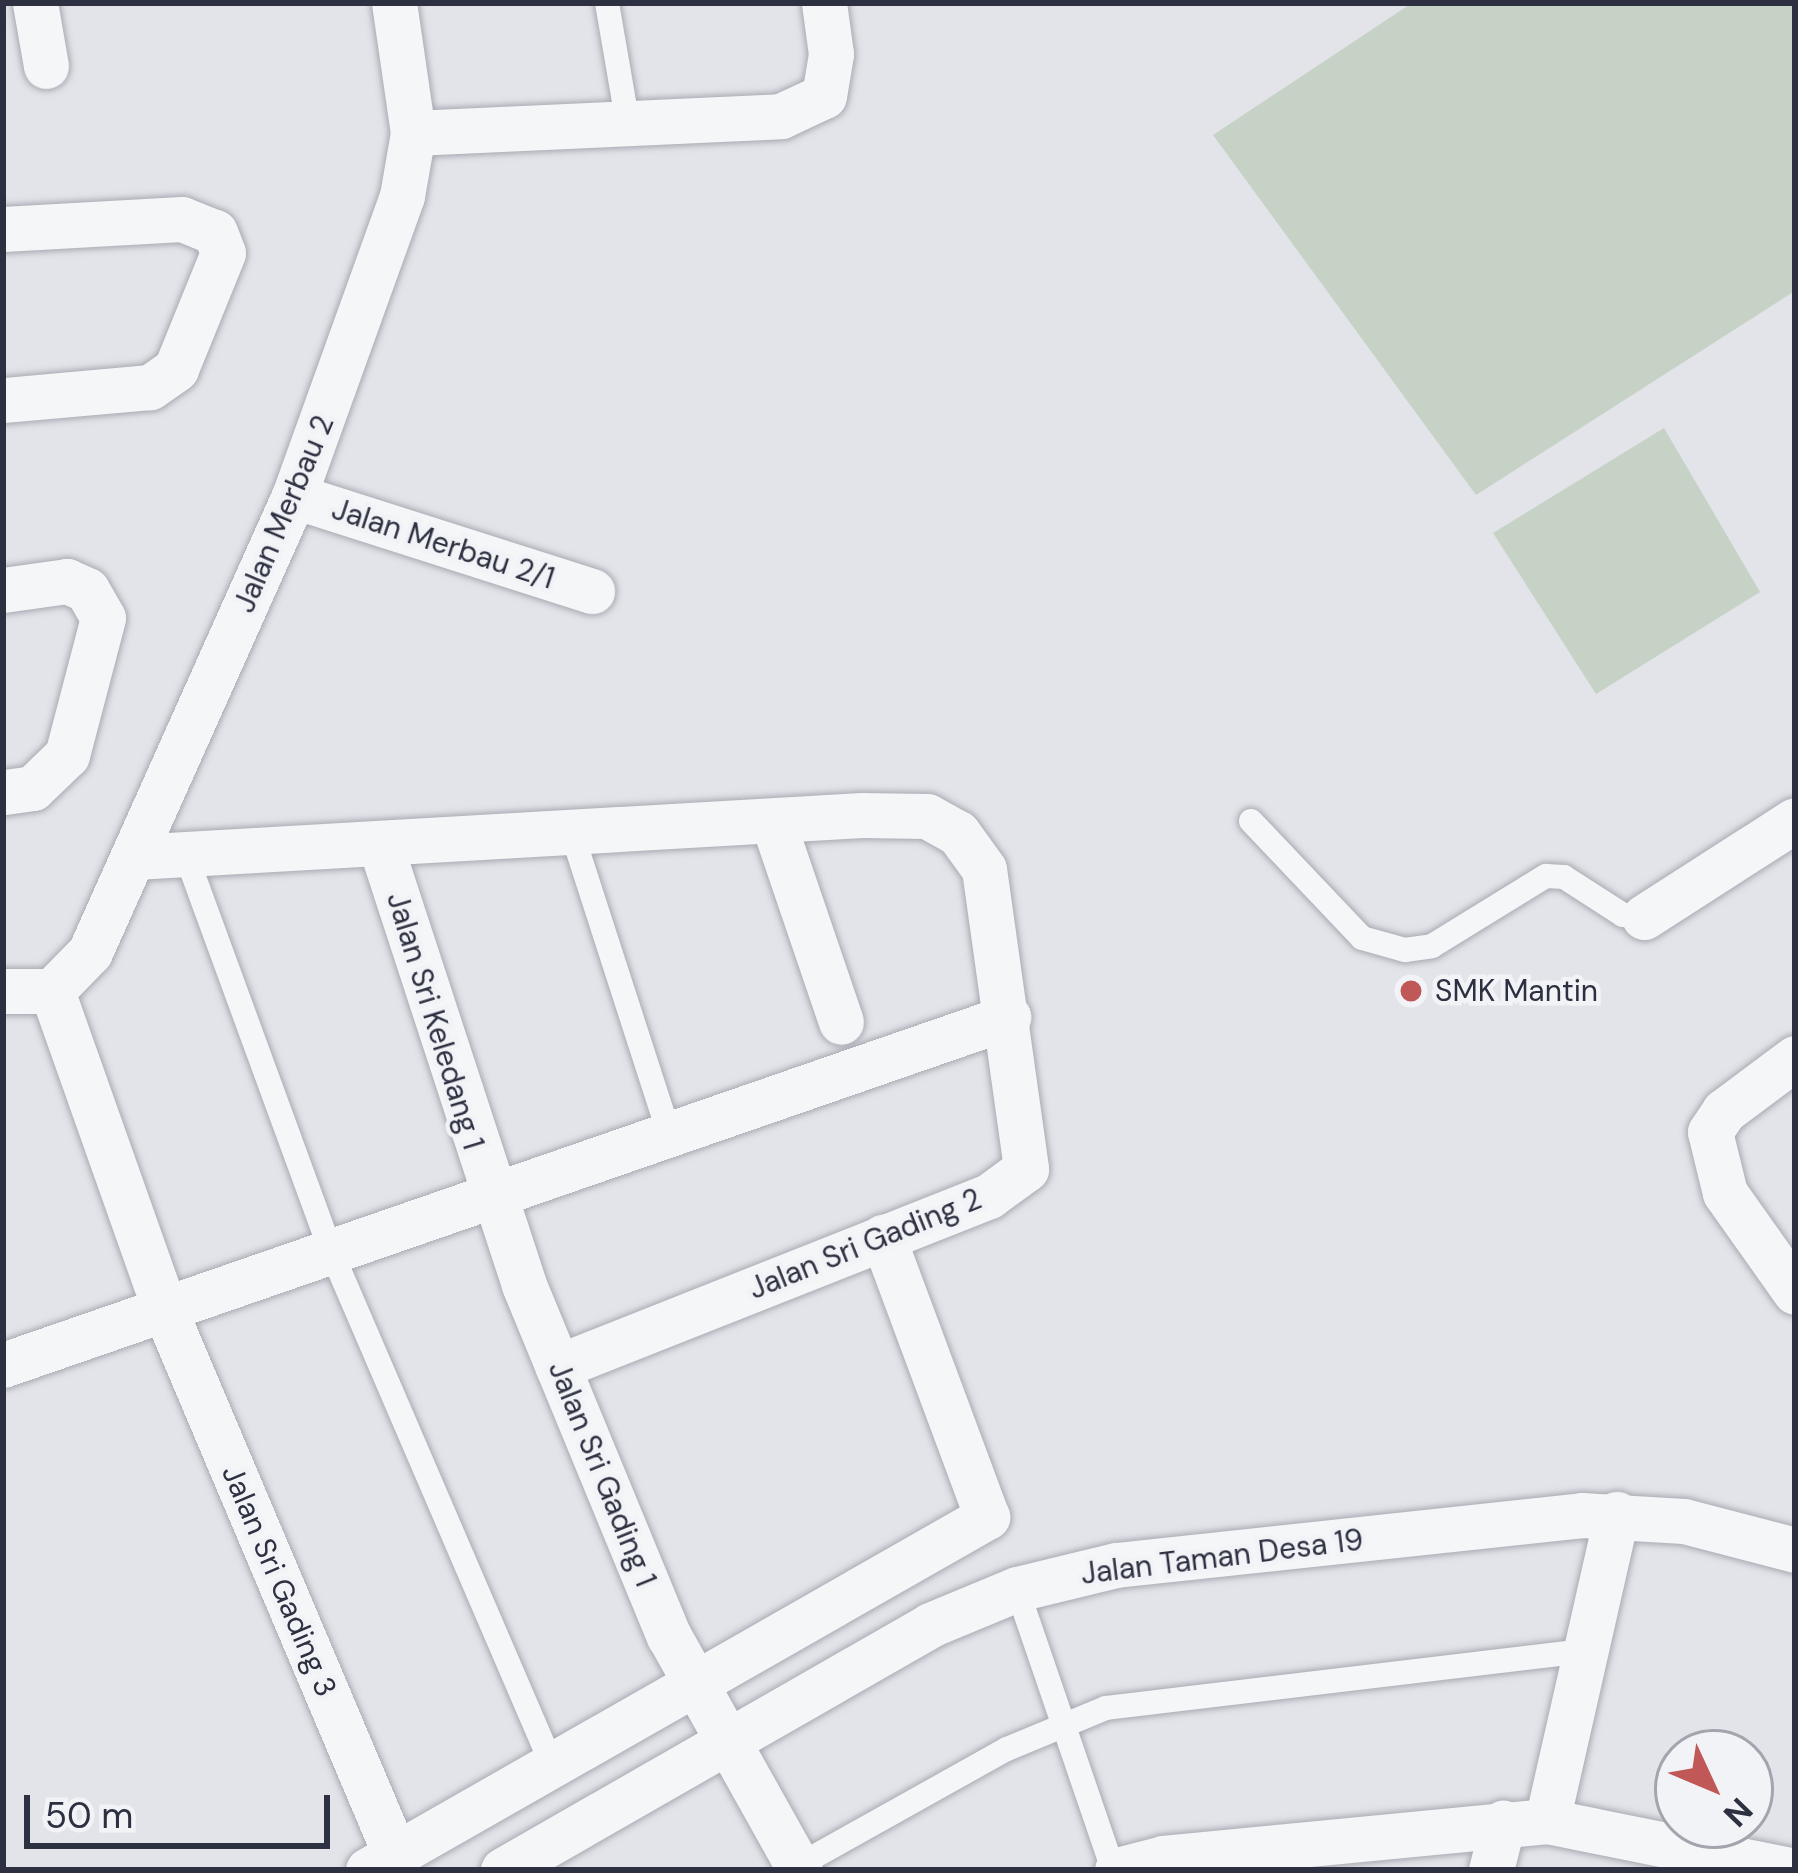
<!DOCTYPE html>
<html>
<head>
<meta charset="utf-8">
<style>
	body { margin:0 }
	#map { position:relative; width:1798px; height:1873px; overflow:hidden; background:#e3e4e9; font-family:"DM Sans",sans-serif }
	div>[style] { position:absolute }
	.green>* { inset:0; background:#c6d2c5 }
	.roads { filter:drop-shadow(0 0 3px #a9aab3) drop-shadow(0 0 3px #a9aab3) }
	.service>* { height:24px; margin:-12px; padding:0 12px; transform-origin:12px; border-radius:12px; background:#f5f6f8 }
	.minor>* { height:45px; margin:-22.5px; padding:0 22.5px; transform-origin:22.5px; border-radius:22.5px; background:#f5f6f8 }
	.dots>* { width:33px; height:33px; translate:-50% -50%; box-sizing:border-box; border:6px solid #f2f3f7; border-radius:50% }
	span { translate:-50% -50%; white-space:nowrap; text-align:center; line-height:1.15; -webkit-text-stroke:9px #f2f3f7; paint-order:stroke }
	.street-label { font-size:30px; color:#2d3040 }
	.poi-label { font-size:30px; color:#2d3040 }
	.left { translate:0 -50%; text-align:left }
	.frame { position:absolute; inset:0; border:6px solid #2d3040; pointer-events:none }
	.north { position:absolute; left:1654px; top:1729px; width:120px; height:120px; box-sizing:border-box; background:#f2f3f7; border:3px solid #a3a5ae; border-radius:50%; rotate:134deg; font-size:33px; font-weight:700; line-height:48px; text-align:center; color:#2d3040 }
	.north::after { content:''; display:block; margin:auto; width:42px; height:54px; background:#c05857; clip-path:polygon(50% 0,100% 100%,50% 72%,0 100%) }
	.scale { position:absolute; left:24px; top:1795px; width:306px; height:54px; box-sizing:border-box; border:6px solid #2d3040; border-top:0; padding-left:15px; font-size:36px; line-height:42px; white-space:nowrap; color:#2d3040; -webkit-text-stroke:9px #f2f3f7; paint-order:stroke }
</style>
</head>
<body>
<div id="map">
	<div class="green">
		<i style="clip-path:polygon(1412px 3px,1795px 3px,1795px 291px,1476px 495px,1213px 135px)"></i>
		<i style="clip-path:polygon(1664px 428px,1760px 592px,1596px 694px,1493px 533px)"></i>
	</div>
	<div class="roads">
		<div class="service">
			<i style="left:607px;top:3px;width:118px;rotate:80.2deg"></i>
			<i style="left:1251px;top:821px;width:161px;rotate:46.5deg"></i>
			<i style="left:1362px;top:938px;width:45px;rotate:15.6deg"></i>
			<i style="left:1405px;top:950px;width:27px;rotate:-8deg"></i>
			<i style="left:1432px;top:946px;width:134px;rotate:-31.6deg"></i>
			<i style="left:1546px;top:876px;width:18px;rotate:3deg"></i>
			<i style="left:1564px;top:877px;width:70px;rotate:32.8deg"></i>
			<i style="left:1623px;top:915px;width:21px;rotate:5deg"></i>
			<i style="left:571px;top:830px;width:318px;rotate:72.1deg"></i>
			<i style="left:187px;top:858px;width:419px;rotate:69.9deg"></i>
			<i style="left:331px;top:1251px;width:559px;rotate:66.73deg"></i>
			<i style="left:1017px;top:1589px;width:297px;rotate:71.1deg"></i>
			<i style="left:792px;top:1869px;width:246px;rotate:-29.2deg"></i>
			<i style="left:1007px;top:1749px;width:107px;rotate:-22.5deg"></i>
			<i style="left:1106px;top:1708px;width:482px;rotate:-6.8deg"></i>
		</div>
		<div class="minor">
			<i style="left:35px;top:3px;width:64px;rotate:80.1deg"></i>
			<i style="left:413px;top:133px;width:368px;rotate:-2.6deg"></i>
			<i style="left:781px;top:116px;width:47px;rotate:-24.9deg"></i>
			<i style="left:824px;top:96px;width:43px;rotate:-80.5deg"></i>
			<i style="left:831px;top:54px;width:51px;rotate:-97.8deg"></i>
			<i style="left:3px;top:229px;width:179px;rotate:-3.2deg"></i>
			<i style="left:182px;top:219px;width:35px;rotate:22deg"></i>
			<i style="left:215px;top:232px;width:22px;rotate:69deg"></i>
			<i style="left:223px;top:253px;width:125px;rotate:112.1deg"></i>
			<i style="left:176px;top:369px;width:32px;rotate:145deg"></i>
			<i style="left:150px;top:387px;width:148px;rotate:174.9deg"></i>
			<i style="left:294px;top:496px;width:313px;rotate:17.7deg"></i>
			<i style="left:3px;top:590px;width:65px;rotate:-8deg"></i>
			<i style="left:67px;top:581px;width:22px;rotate:24deg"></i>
			<i style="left:87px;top:590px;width:32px;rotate:60deg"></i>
			<i style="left:103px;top:618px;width:142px;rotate:104.7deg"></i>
			<i style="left:67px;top:755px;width:47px;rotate:135.9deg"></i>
			<i style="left:33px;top:788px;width:30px;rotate:172deg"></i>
			<i style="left:773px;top:822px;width:211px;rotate:71.2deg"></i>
			<i style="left:380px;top:844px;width:464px;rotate:71.9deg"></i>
			<i style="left:524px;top:1285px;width:380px;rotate:67.6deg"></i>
			<i style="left:669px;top:1636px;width:268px;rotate:60.8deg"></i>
			<i style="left:134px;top:857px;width:729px;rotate:-3.3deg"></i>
			<i style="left:862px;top:815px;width:65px;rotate:0.9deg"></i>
			<i style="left:927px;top:816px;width:35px;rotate:29deg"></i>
			<i style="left:958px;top:833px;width:44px;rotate:54.2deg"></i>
			<i style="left:984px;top:869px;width:303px;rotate:82deg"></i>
			<i style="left:1026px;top:1169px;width:46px;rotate:143.9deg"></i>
			<i style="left:989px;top:1196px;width:464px;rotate:158.4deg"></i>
			<i style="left:1644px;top:917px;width:179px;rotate:-32.7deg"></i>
			<i style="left:3px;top:991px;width:49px"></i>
			<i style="left:52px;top:991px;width:54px;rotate:-45.7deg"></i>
			<i style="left:90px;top:952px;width:500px;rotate:-65.9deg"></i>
			<i style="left:294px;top:496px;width:319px;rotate:-70.2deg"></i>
			<i style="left:402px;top:196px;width:64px;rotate:-80.1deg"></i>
			<i style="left:413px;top:133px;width:131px;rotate:-98.3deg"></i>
			<i style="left:52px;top:991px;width:336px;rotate:70.5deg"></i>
			<i style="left:164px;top:1308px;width:593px;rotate:67.07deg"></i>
			<i style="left:1795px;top:1058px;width:89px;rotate:143.3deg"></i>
			<i style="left:1724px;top:1111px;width:25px;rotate:124deg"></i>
			<i style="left:1710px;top:1132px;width:63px;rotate:76.2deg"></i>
			<i style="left:1725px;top:1193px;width:121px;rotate:54.7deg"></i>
			<i style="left:3px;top:1365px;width:1064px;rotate:-19.1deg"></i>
			<i style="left:1547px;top:1821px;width:315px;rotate:-77.2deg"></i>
			<i style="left:368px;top:1870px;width:713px;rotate:-29.7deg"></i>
			<i style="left:987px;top:1517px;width:299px;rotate:-110.4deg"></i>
			<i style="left:503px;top:1870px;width:492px;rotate:-29.8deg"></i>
			<i style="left:930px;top:1625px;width:94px;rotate:-22.5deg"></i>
			<i style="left:1017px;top:1589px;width:102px;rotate:-13.6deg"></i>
			<i style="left:1116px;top:1565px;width:469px;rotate:-6.1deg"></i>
			<i style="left:1582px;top:1515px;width:102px;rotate:3.4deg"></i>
			<i style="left:1684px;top:1521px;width:115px;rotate:14.6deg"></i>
			<i style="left:1117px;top:1870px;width:48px;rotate:-14.6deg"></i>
			<i style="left:1163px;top:1858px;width:386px;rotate:-5.5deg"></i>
			<i style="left:1547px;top:1821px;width:247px;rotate:11.4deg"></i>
			<i style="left:1491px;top:1870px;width:49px;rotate:-75.7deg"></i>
		</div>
	</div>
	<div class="dots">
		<i style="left:1411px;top:991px;background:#c05857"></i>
	</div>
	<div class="street-label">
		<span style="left:284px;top:514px;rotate:-67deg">Jalan Merbau 2</span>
		<span style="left:443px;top:544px;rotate:18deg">Jalan Merbau 2/1</span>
		<span style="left:435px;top:1021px;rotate:73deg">Jalan Sri Keledang 1</span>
		<span style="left:865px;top:1244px;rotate:-22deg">Jalan Sri Gading 2</span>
		<span style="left:602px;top:1474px;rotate:68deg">Jalan Sri Gading 1</span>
		<span style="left:1222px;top:1557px;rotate:-7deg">Jalan Taman Desa 19</span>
		<span style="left:279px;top:1581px;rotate:67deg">Jalan Sri Gading 3</span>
	</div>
	<div class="poi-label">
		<span class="left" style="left:1435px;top:991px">SMK Mantin</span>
	</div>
	<div class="frame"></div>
	<div class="north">N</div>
	<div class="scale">50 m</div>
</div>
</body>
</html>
